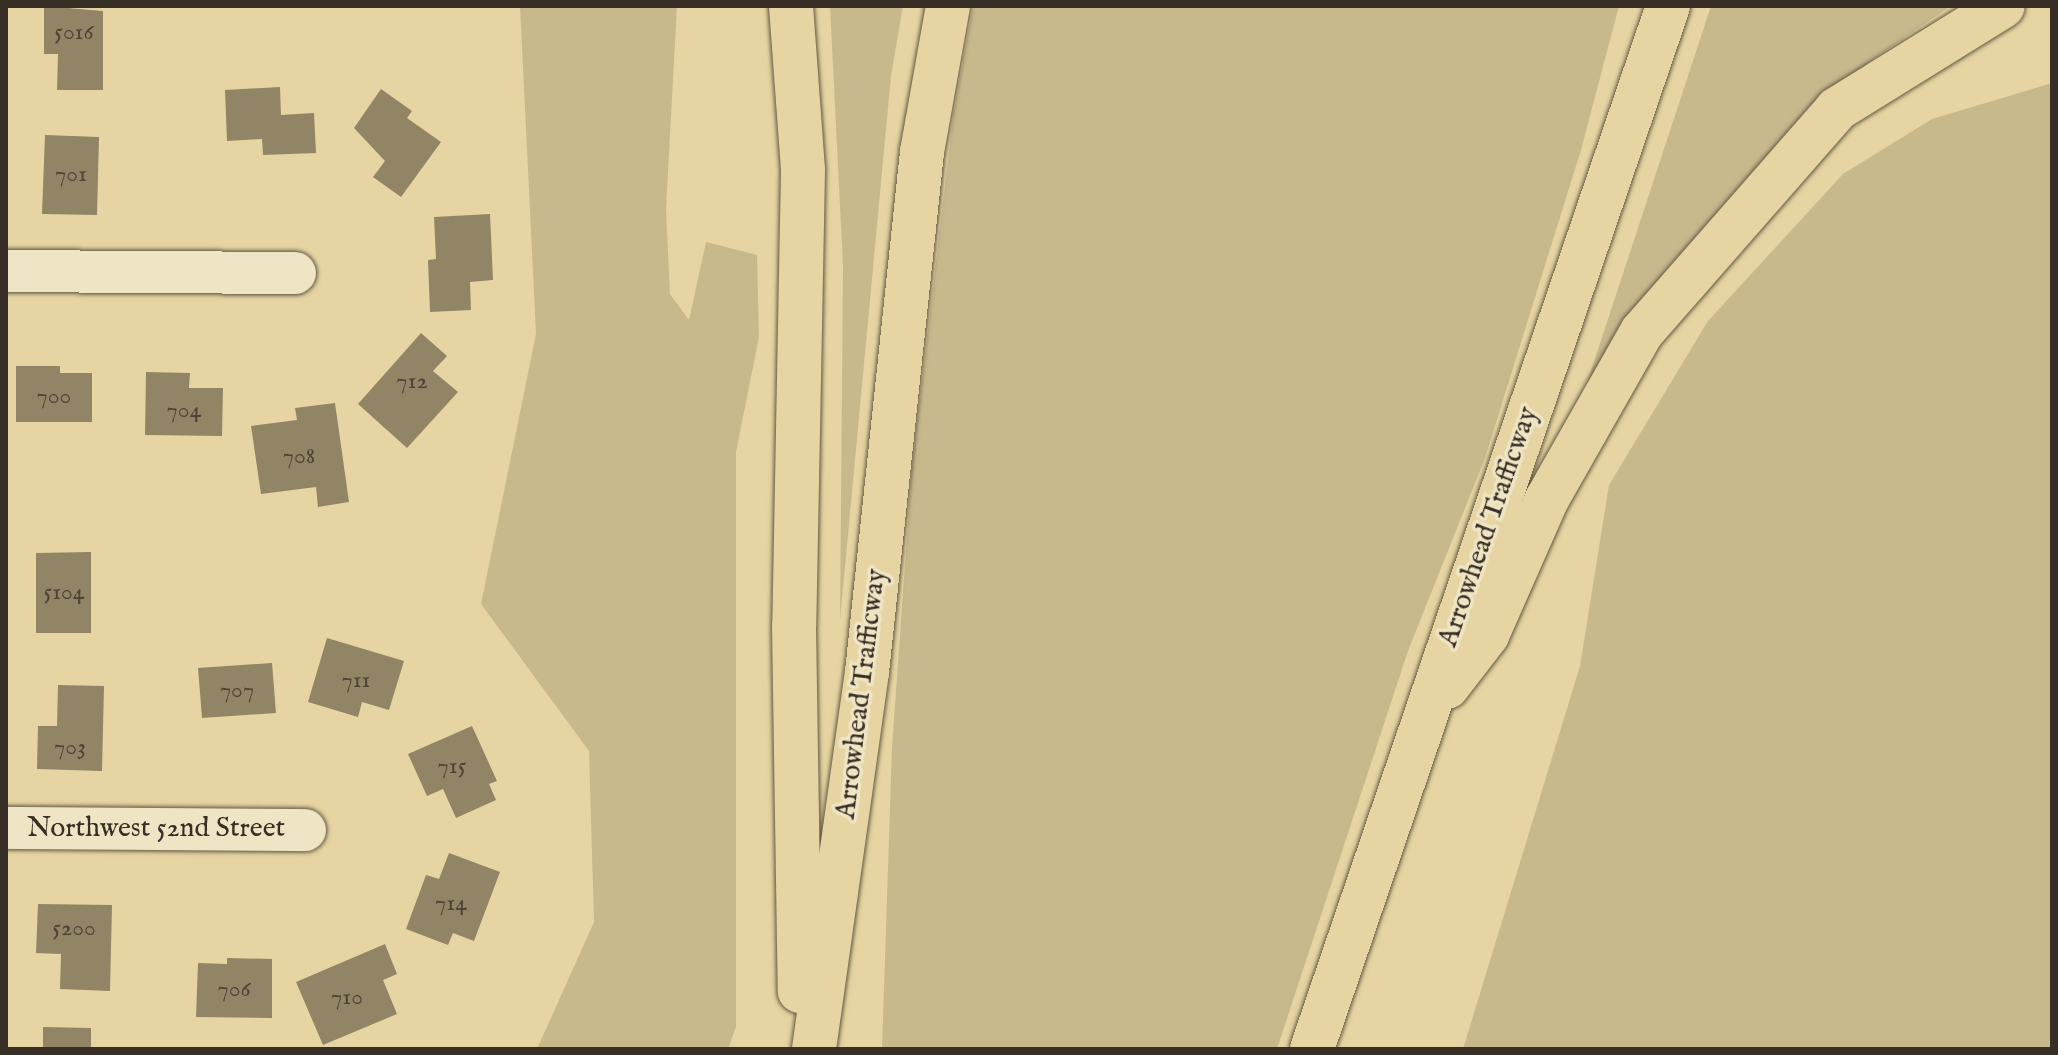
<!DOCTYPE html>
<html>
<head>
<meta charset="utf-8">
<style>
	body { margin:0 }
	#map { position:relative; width:2058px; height:1055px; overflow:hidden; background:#e6d5a2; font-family:"IM FELL English",serif }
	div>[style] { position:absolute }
	.green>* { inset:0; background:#c8b98d }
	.building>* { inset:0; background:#928566 }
	.roads { filter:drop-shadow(0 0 2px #635844) drop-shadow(0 0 2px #635844) }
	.minor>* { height:42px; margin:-21px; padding:0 21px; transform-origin:21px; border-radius:21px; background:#efe4c3 }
	.highway>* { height:44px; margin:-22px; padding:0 22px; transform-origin:22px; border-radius:22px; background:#e6d5a2 }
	span { translate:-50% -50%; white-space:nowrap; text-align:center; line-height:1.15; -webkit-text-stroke:7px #efe4c3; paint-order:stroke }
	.number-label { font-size:24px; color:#4e4435 }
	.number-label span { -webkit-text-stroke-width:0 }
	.street-label { font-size:28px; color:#372f25 }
	.frame { position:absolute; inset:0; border:8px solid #372f25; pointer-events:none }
</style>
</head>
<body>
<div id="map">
	<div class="green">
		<i style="clip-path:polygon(520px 6px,677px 6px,666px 209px,670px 294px,689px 320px,706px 242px,757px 255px,759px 337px,736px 452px,736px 1027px,728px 1049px,537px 1049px,594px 922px,589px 751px,481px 604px,536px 334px)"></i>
		<i style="clip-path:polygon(830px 6px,903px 6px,891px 76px,840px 620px,843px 266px)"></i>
		<i style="clip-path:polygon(973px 6px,1619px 6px,1581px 150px,1485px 458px,1408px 651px,1277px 1049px,882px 1049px,892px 747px,912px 468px,953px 117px)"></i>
		<i style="clip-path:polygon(1711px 6px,1951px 6px,1870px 61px,1700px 234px,1587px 383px)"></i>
		<i style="clip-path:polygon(2052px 83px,2052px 1049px,1463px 1049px,1580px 666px,1609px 485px,1708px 321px,1843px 174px,1932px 119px)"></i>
	</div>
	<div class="building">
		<i style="clip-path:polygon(44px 6px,103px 11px,103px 90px,57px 90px,58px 54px,44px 54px)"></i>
		<i style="clip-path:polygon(280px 87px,281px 115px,314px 113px,316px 153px,263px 155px,262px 139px,227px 141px,225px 90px)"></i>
		<i style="clip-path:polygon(381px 89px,412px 111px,407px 118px,441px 142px,401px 197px,373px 177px,385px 161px,354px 128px)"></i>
		<i style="clip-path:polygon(45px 135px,99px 137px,97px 215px,42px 214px)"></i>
		<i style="clip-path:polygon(490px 214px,493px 280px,470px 282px,471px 310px,430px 312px,428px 260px,436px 259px,434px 217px)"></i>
		<i style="clip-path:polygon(421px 333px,447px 356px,433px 371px,458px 392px,407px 448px,358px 404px)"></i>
		<i style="clip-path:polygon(16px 366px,60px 366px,60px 373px,92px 373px,92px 422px,16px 422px)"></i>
		<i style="clip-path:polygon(146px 372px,190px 373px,189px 388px,223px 388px,222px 436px,145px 435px)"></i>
		<i style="clip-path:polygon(335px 403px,349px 502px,318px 507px,316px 487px,261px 494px,251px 426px,297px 420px,295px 408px)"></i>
		<i style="clip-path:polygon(91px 552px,91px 633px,36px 633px,36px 553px)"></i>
		<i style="clip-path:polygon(327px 638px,404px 661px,389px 710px,362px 702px,358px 717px,308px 702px)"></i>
		<i style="clip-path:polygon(272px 663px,276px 713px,202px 718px,198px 668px)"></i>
		<i style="clip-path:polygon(58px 685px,104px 686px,102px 771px,37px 769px,38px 726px,57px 726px)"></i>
		<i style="clip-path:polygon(472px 726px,497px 781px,489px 784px,496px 800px,456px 818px,443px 789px,427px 796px,408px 754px)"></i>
		<i style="clip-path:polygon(449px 853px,500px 872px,474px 941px,453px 933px,448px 945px,406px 929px,426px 875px,439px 879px)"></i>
		<i style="clip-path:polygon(38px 904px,112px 905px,110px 991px,60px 989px,61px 954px,36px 953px)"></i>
		<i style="clip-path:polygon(385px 944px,397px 974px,383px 980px,397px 1014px,323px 1045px,296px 982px)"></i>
		<i style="clip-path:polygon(227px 958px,272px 959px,272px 1018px,196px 1017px,198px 963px,227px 964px)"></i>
		<i style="clip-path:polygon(43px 1027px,91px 1028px,91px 1049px,43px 1049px)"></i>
	</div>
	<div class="roads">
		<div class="minor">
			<i style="left:6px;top:271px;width:289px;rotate:0.4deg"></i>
			<i style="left:6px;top:828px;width:299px;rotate:0.4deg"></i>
		</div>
		<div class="highway">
			<i style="left:791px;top:6px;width:164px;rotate:85.8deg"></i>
			<i style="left:803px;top:170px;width:456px;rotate:91.1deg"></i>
			<i style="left:794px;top:626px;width:365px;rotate:89.1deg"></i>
			<i style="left:1447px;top:687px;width:66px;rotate:-52.4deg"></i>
			<i style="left:1487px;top:635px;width:149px;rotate:-66.2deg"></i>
			<i style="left:1547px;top:499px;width:192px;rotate:-60.4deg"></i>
			<i style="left:1642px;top:332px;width:296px;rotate:-48.8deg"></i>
			<i style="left:1837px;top:109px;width:195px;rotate:-31.8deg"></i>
			<i style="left:814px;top:1049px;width:381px;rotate:-82deg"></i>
			<i style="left:867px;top:672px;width:523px;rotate:-83.96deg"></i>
			<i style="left:922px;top:152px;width:148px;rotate:-79.9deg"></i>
			<i style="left:1312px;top:1049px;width:1102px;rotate:-71.15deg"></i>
		</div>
	</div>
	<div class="number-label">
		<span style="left:74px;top:33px">5016</span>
		<span style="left:71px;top:175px">701</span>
		<span style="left:412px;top:382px">712</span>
		<span style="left:54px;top:397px">700</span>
		<span style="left:184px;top:411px">704</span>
		<span style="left:299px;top:457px">708</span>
		<span style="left:64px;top:593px">5104</span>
		<span style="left:356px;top:681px">711</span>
		<span style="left:237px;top:691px">707</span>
		<span style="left:70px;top:748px">703</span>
		<span style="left:452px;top:767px">715</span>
		<span style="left:451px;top:904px">714</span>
		<span style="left:74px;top:929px">5200</span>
		<span style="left:234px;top:990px">706</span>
		<span style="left:347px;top:998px">710</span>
	</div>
	<div class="street-label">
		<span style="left:1489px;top:527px;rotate:-71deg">Arrowhead Trafficway</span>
		<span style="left:862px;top:694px;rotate:-83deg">Arrowhead Trafficway</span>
		<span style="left:156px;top:829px">Northwest 52nd Street</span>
	</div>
	<div class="frame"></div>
</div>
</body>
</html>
